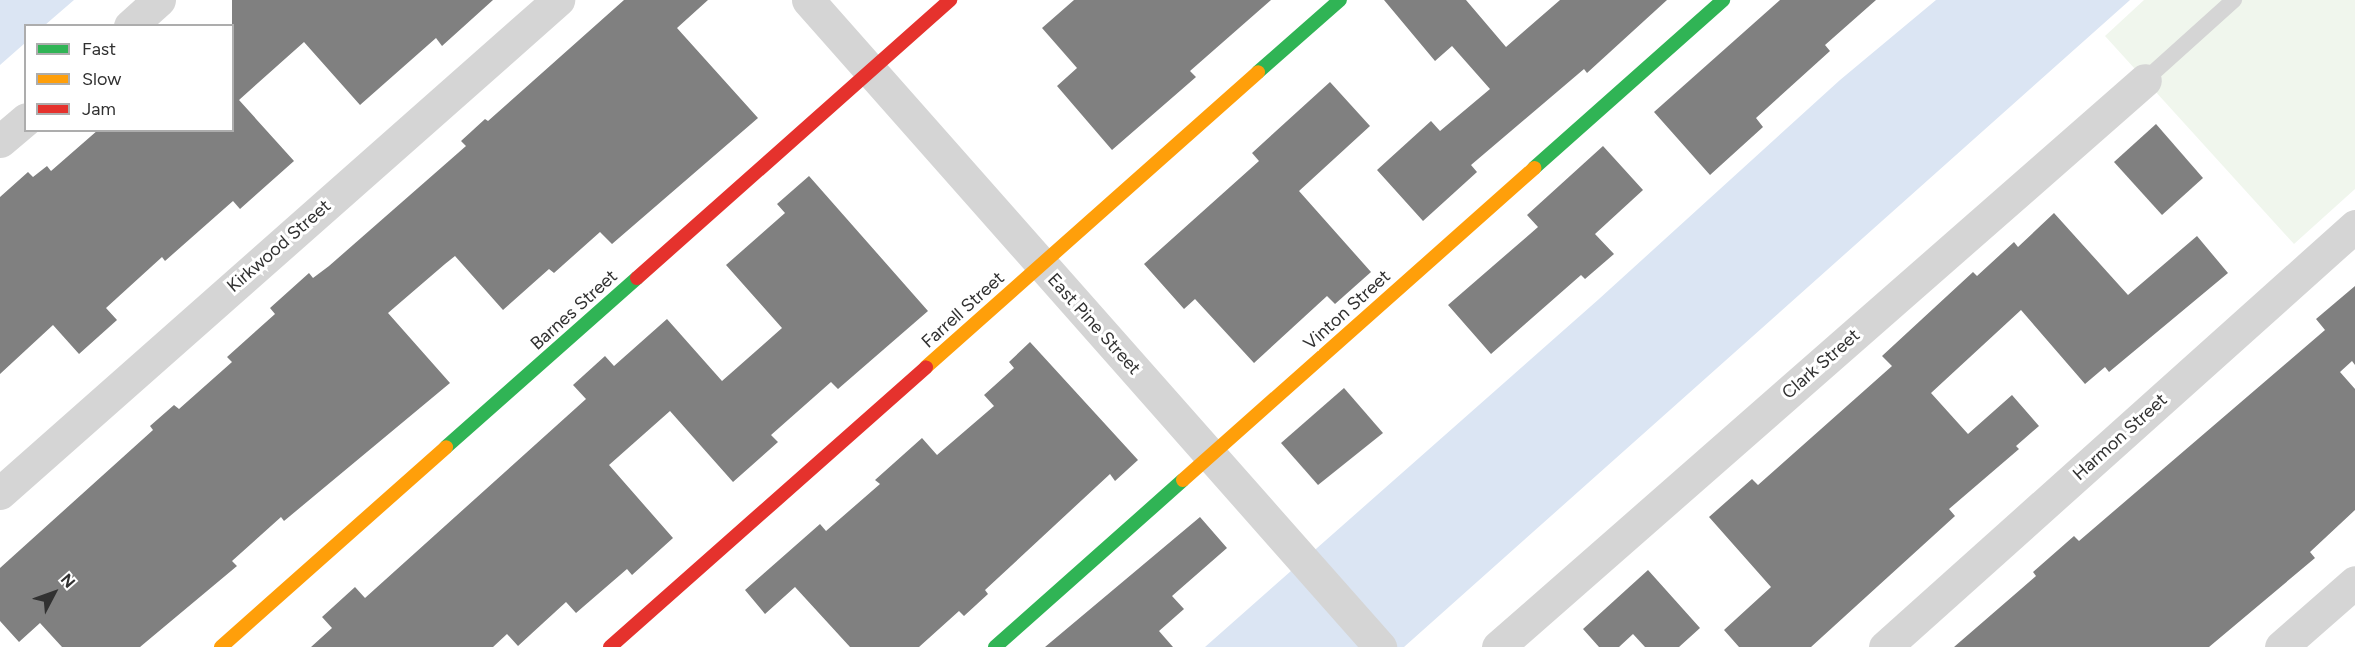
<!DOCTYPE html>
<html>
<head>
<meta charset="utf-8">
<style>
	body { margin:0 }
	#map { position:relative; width:2355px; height:647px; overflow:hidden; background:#fff; font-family:Figtree,sans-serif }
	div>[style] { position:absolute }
	.green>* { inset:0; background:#f0f6ed }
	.water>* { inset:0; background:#dbe5f3 }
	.building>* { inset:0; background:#808080 }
	.lane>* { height:16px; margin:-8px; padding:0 8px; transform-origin:8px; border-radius:8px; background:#d5d5d5 }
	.street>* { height:33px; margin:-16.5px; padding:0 16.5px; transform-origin:16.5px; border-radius:16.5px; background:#d5d5d5 }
	.fast>* { height:14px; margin:-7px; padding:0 7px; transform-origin:7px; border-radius:7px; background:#30b455 }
	.slow>* { height:14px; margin:-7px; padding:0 7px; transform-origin:7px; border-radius:7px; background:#ff9f0a }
	.jam>* { height:14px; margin:-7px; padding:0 7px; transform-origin:7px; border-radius:7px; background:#e5322d }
	span { translate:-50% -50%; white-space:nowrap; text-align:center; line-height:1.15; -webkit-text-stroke:6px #fff; paint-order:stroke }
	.street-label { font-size:18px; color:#313131 }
	.legend { position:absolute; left:24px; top:24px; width:210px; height:108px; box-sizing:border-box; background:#fff; border:2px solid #adadad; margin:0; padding:8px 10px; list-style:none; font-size:18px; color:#313131 }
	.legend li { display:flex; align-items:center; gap:12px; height:30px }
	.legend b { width:30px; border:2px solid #adadad }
	.north { position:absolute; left:24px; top:563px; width:60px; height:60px; -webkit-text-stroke:4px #fff; paint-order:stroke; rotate:49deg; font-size:16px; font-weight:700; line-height:24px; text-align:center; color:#313131 }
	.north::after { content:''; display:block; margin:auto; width:21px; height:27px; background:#313131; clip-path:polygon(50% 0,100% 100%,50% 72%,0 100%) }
</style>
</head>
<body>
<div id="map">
	<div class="green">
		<i style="clip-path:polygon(2144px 0,2355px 0,2355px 189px,2294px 244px,2105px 36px)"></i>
	</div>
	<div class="water">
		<i style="clip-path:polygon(0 0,74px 0,45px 25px,26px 26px,25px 43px,0 65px)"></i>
		<i style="clip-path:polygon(1936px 0,2130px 0,1404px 647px,1205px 647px,1599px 299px,1840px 80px)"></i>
	</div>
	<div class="building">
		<i style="clip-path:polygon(232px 0,493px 0,442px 46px,436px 38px,360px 105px,304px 42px,239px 100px,294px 161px,240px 209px,233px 201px,165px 261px,162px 257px,106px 308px,117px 320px,79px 354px,53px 325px,0 374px,0 197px,28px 172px,33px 177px,47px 166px,51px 171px,98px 130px,232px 130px)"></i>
		<i style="clip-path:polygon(624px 0,708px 0,677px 28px,758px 118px,612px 244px,600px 232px,554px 273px,549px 269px,503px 310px,455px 256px,445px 264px,388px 313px,450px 383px,284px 521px,281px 517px,232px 561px,237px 566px,140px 647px,62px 647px,40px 623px,19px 642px,0 621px,0 568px,153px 430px,150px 426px,174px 405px,179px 409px,232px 362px,227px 357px,275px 314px,270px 308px,309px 273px,313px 278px,329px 266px,466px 146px,461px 141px,485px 119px,488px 121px)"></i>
		<i style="clip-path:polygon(1074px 0,1271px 0,1190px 71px,1196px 77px,1112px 150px,1057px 86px,1077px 68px,1042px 28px)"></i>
		<i style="clip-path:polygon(1384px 0,1466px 0,1506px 47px,1560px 0,1667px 0,1587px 73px,1584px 69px,1471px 165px,1477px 172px,1423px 221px,1377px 170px,1431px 121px,1440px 131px,1490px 89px,1452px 46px,1435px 61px)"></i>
		<i style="clip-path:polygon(1780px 0,1876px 0,1825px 45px,1830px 51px,1756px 118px,1763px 127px,1710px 175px,1654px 112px)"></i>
		<i style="clip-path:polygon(1330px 82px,1370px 126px,1299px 191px,1371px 272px,1335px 304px,1327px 296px,1254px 363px,1195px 299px,1184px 309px,1144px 264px,1259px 161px,1252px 153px)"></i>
		<i style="clip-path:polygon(2156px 124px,2203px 178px,2162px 215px,2114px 162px)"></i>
		<i style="clip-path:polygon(1603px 146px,1643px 190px,1595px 234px,1614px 254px,1585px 279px,1581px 275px,1491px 354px,1448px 305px,1538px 227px,1527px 215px)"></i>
		<i style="clip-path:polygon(809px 176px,928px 311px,838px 389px,831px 382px,771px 435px,778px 442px,733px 482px,670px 411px,609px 465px,673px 538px,632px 575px,627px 569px,576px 613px,566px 602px,518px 646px,507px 634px,493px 647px,311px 647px,332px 628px,322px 617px,355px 587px,365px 598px,586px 399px,573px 385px,605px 356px,614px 366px,667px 319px,722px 381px,782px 328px,726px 265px,785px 213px,777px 204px)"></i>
		<i style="clip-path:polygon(2054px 213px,2128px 295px,2197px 236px,2228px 273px,2109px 372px,2105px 367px,2085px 384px,2021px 310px,1931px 393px,1968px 434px,2012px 395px,2039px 426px,2016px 446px,2019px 449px,1949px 509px,1955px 516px,1811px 647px,1739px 647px,1724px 630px,1771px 587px,1709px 517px,1752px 479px,1758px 485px,1892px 366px,1882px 356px,1973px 272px,1977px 276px,2014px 242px,2018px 247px)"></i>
		<i style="clip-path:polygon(2355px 286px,2355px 365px,2352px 361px,2340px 372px,2355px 389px,2355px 510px,2310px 552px,2315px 558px,2209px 647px,1954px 647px,2036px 576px,2033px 572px,2074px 536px,2079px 541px,2325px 330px,2316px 319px)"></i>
		<i style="clip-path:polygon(1030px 342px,1138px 460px,1115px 481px,1110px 474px,985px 590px,988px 594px,964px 616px,959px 611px,919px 647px,850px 647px,795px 587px,765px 614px,745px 590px,820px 524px,826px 531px,880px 484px,875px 480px,922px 438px,937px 455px,994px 406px,984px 395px,1014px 368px,1009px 362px)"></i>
		<i style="clip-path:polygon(1344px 388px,1383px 433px,1318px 485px,1281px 443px)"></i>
		<i style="clip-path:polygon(1200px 517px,1227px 548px,1172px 596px,1184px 609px,1159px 631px,1173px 647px,1045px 647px)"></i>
		<i style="clip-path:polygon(1648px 570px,1700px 628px,1679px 647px,1645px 647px,1633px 634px,1619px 647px,1599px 647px,1583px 629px)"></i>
	</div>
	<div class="lane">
		<i style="left:2145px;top:80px;width:120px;rotate:-42deg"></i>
	</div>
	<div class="street">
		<i style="left:808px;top:0;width:864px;rotate:48.52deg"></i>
		<i style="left:130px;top:26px;width:39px;rotate:-42deg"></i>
		<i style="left:0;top:141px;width:34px;rotate:-40deg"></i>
		<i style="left:0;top:493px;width:745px;rotate:-41.46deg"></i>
		<i style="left:1498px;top:647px;width:860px;rotate:-41.23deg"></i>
		<i style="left:1885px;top:647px;width:631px;rotate:-41.85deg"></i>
		<i style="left:2281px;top:647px;width:98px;rotate:-41.3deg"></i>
	</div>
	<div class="fast">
		<i style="left:1258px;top:72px;width:109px;rotate:-41.3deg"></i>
		<i style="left:1534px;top:168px;width:253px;rotate:-41.6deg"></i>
		<i style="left:446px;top:447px;width:255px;rotate:-41.5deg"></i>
		<i style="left:995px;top:647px;width:251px;rotate:-41.6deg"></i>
	</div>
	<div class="slow">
		<i style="left:926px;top:367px;width:444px;rotate:-41.6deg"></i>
		<i style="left:1183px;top:480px;width:470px;rotate:-41.6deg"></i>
		<i style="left:221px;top:647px;width:301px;rotate:-41.6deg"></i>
	</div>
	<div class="jam">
		<i style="left:637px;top:278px;width:419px;rotate:-41.6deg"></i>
		<i style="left:610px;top:647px;width:422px;rotate:-41.5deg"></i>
	</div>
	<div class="street-label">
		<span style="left:279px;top:246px;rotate:-41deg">Kirkwood Street</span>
		<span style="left:574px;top:310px;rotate:-42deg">Barnes Street</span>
		<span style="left:963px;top:310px;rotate:-42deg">Farrell Street</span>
		<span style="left:1347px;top:310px;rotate:-42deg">Vinton Street</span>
		<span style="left:1094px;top:324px;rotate:48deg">East Pine Street</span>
		<span style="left:1821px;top:364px;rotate:-41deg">Clark Street</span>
		<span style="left:2120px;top:437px;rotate:-42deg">Harmon Street</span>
	</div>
	<ul class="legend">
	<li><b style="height:8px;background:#30b455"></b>Fast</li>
	<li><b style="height:8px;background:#ff9f0a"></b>Slow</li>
	<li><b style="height:8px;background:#e5322d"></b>Jam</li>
	</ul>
	<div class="north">N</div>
</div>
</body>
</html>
